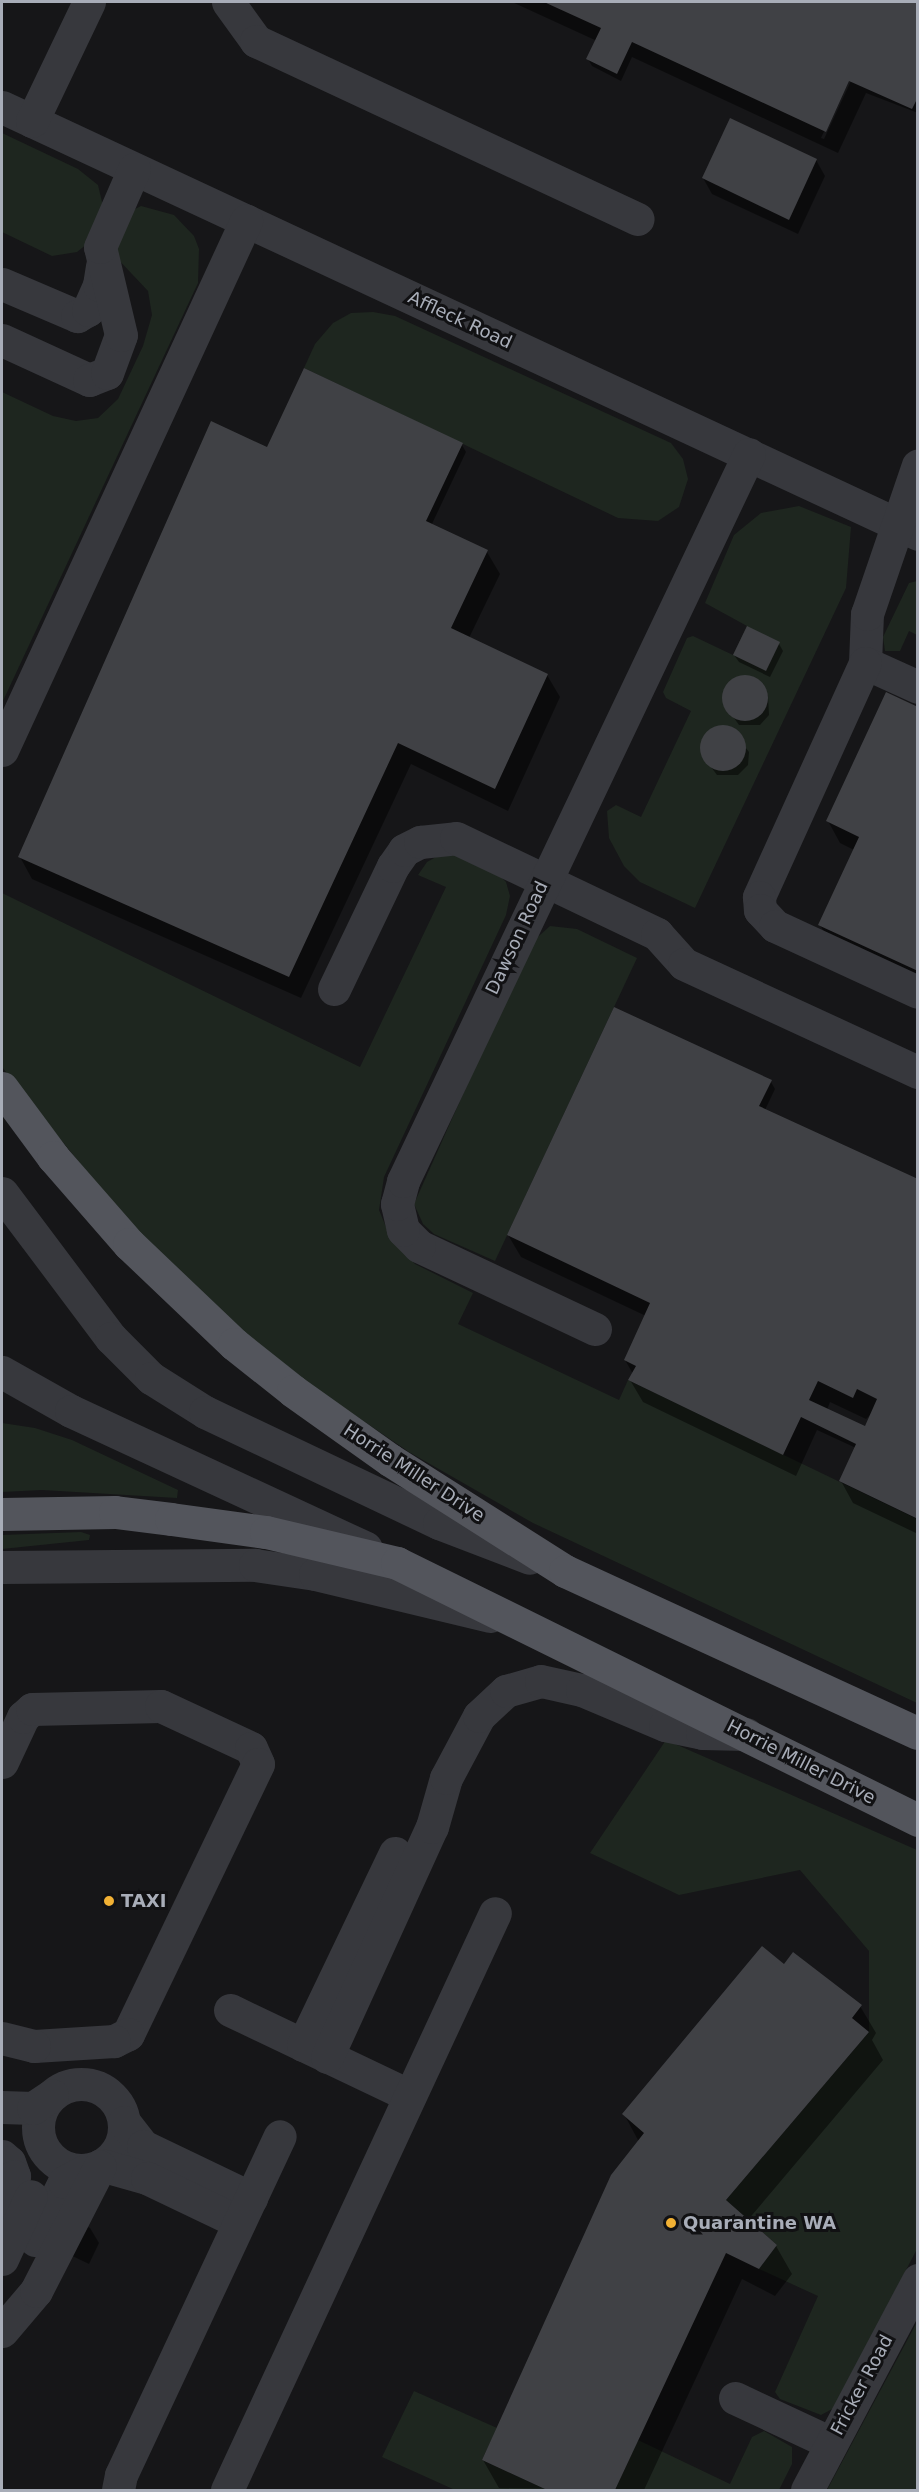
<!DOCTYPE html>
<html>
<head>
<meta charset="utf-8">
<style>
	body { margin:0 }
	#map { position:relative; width:919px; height:2492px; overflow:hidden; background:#161618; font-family:"DejaVu Sans",sans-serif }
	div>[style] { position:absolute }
	.green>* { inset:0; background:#1e261f }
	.shadow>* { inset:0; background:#0007 }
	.building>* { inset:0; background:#404145 }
	.round { border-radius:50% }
	.minor>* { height:33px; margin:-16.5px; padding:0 16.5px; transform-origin:16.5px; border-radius:16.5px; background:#37383d }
	.minor>.ring { margin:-16.5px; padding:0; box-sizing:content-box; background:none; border:33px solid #37383d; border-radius:50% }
	.major>* { height:33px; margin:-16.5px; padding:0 16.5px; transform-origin:16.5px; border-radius:16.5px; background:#53555c }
	.dots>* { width:16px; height:16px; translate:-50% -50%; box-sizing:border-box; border:3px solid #111113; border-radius:50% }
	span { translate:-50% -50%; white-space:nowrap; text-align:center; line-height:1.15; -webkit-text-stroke:6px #111113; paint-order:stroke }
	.street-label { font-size:18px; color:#a8adb8 }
	.poi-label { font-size:18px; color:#a8adb8; font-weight:700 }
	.left { translate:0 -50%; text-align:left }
	.frame { position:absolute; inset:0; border:3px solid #a8adb8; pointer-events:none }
</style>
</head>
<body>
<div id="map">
	<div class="green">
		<i style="clip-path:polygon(2px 133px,78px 169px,98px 185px,103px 206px,87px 244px,77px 252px,52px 256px,2px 232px)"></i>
		<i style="clip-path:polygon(141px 206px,174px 215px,194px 236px,199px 249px,198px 283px,2px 703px,2px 392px,53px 416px,76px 421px,98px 418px,118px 399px,143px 346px,152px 315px,148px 291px,115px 256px,129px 212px)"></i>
		<i style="clip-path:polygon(373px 312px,395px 316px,671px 443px,683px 459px,688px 479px,679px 507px,658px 521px,618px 518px,304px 368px,315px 344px,333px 323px,351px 313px)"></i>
		<i style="clip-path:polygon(799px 506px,851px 527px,846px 588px,695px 908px,640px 882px,624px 866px,609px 838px,607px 811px,616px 805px,641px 817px,691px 711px,666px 698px,663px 692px,687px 638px,693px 636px,733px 655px,747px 626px,705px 603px,734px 535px,761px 513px)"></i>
		<i style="clip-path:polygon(917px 581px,917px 635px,909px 631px,900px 651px,885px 651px,883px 637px,909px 583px)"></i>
		<i style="clip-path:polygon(443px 853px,461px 855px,493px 869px,506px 882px,510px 896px,506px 915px,384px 1177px,379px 1210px,391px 1239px,415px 1264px,473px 1293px,458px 1324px,619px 1400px,628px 1380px,917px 1519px,917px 1703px,533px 1523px,409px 1452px,318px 1390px,245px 1333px,169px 1263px,113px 1204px,2px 1067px,2px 893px,360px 1067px,446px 887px,418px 875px,427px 862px)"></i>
		<i style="clip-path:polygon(550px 926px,577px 929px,637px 958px,495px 1261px,434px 1234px,423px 1224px,414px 1204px,530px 944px)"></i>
		<i style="clip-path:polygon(2px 1423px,35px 1428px,72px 1440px,178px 1490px,177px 1498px,42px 1490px,2px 1492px)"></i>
		<i style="clip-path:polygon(81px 1532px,90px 1535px,89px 1540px,2px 1549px,2px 1535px)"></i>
		<i style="clip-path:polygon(666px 1740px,917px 1850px,917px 2249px,834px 2408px,821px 2415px,780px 2399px,775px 2392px,818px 2296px,759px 2269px,777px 2245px,726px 2200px,869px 2032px,869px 1951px,800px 1870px,679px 1895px,590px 1853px)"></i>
		<i style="clip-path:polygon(917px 2322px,917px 2490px,827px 2490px)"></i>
		<i style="clip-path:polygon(414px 2391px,497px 2428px,482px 2460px,547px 2490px,455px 2490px,382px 2457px)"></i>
		<i style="clip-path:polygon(764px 2431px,792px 2447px,792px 2464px,779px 2490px,615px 2490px,638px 2440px,730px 2484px,752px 2437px)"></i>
	</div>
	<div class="shadow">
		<i style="clip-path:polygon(evenodd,512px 2px,918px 2px,918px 113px,866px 93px,838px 153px,632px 57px,621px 81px,592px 66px,588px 59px,597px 41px,512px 2px,879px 13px,882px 14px,824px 139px,821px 138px,879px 13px)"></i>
		<i style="clip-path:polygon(816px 160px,825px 176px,798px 234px,712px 194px,703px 178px)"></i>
		<i style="clip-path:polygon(462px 445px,466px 452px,431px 526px,487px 552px,500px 574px,469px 638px,547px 675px,560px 697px,508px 811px,411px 764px,301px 998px,32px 879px,20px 857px,271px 450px)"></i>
		<i style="clip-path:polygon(779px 644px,783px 651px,770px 677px,739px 662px,734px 655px)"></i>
		<i style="clip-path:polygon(740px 677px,753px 678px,768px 695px,769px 715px,760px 725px,739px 725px,725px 705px,725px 691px)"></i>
		<i style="clip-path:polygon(918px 708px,918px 986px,833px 947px,820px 925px,854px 850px,840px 843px,828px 821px)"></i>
		<i style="clip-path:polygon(717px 728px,731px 729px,749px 752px,748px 765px,738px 775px,717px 775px,703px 756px,703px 742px)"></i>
		<i style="clip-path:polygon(evenodd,771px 1082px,775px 1089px,765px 1110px,918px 1181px,918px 1534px,853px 1503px,841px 1481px,856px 1448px,817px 1430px,796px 1476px,643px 1402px,630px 1380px,633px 1374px,625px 1360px,646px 1316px,521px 1257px,508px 1235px,771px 1082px,830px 1402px,866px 1419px,873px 1412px,865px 1428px,827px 1410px,830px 1402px)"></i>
		<i style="clip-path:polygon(784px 1966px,860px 2006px,876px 2033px,872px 2040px,883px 2060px,747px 2221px,776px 2246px,792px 2274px,775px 2296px,742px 2279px,644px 2490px,499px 2488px,483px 2460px,639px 2142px,624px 2114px)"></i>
		<i style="clip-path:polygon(2px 2186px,90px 2228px,99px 2243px,89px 2264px,2px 2222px)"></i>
	</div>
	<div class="building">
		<i style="clip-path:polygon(544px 2px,918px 2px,918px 97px,912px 109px,849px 81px,826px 132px,632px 42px,617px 74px,586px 59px,601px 28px)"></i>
		<i style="clip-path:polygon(730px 118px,817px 159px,789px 220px,702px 178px)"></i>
		<i style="clip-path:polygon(304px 368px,463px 443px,426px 521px,488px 550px,451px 628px,548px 674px,495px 789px,398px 743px,289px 977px,18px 857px,211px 421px,267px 447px)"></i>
		<i style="clip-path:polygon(747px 626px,780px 642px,766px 671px,733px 655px)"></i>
		<i class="round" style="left:722px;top:675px;width:46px;height:46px"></i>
		<i style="clip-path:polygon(886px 692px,918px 707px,918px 971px,818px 925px,859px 837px,826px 821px)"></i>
		<i class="round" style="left:700px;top:725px;width:46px;height:46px"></i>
		<i style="clip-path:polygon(evenodd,614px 1007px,772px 1080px,759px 1106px,918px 1179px,918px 1519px,839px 1481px,856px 1444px,801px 1417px,783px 1455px,628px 1380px,636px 1366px,624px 1360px,650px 1303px,507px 1235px,614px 1007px,818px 1381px,853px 1398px,857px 1389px,877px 1399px,865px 1426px,809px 1400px,818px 1381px)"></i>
		<i style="clip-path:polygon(762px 1946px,784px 1964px,793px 1952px,862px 2005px,852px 2018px,869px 2032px,726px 2200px,777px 2245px,759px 2269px,726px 2253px,615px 2490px,547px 2490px,482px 2460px,611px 2175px,644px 2133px,622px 2114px)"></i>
	</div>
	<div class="minor">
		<i style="left:228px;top:2px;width:48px;rotate:54.3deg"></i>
		<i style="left:256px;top:41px;width:421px;rotate:25deg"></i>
		<i style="left:2px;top:107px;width:1011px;rotate:24.99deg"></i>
		<i style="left:32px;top:121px;width:132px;rotate:-64.4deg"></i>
		<i style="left:2px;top:284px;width:82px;rotate:23.1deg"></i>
		<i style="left:77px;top:316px;width:13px;rotate:-29deg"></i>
		<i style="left:88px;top:310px;width:27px;rotate:-66deg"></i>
		<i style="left:99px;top:285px;width:19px;rotate:-81deg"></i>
		<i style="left:2px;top:340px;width:96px;rotate:24.7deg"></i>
		<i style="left:89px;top:380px;width:19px;rotate:-21deg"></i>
		<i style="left:107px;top:373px;width:40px;rotate:-69.8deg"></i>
		<i style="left:121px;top:335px;width:90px;rotate:-103.4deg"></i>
		<i style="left:100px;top:247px;width:85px;rotate:-66.4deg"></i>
		<i style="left:865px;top:663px;width:49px;rotate:-87.7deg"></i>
		<i style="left:867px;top:614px;width:157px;rotate:-71.1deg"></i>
		<i style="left:918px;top:687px;width:58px;rotate:-155.6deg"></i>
		<i style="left:865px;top:663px;width:257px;rotate:114.4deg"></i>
		<i style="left:759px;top:897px;width:13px;rotate:86deg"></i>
		<i style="left:760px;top:910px;width:22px;rotate:47deg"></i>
		<i style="left:775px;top:926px;width:157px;rotate:24.8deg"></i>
		<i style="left:2px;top:750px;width:583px;rotate:-65.24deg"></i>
		<i style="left:334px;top:989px;width:136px;rotate:-64.4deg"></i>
		<i style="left:393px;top:866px;width:19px;rotate:-55deg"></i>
		<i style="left:404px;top:850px;width:18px;rotate:-27deg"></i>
		<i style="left:420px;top:842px;width:36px;rotate:-6deg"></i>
		<i style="left:456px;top:838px;width:223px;rotate:25.5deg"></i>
		<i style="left:657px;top:934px;width:40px;rotate:48deg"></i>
		<i style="left:684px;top:964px;width:258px;rotate:24.8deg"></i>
		<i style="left:2px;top:1193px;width:181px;rotate:53.1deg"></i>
		<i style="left:111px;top:1338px;width:57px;rotate:45deg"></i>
		<i style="left:151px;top:1378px;width:64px;rotate:32.2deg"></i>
		<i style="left:205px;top:1412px;width:259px;rotate:25.4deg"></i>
		<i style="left:439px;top:1523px;width:97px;rotate:21deg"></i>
		<i style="left:595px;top:1329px;width:195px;rotate:-154.8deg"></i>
		<i style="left:419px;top:1246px;width:23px;rotate:-135deg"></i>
		<i style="left:403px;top:1230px;width:27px;rotate:-103deg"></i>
		<i style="left:397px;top:1204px;width:24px;rotate:-75deg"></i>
		<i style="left:403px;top:1181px;width:805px;rotate:-64.55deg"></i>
		<i style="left:2px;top:1372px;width:79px;rotate:29.5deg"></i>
		<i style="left:71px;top:1411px;width:325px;rotate:24.9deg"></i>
		<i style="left:2px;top:1567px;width:253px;rotate:-0.5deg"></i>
		<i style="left:255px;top:1565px;width:61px;rotate:8.5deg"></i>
		<i style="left:315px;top:1574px;width:180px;rotate:13.5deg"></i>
		<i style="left:2px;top:1762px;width:50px;rotate:-65deg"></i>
		<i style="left:23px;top:1717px;width:12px;rotate:-42deg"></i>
		<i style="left:32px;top:1709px;width:129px;rotate:-1.3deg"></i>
		<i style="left:161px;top:1706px;width:99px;rotate:25deg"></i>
		<i style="left:251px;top:1748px;width:17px;rotate:66deg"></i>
		<i style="left:258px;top:1764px;width:300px;rotate:115.7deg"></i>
		<i style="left:128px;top:2034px;width:16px;rotate:153deg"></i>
		<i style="left:114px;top:2041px;width:80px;rotate:176.4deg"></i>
		<i style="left:34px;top:2046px;width:33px;rotate:-166deg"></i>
		<i style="left:230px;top:2010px;width:199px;rotate:25.5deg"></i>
		<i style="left:303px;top:2045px;width:213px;rotate:-64.4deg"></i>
		<i style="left:327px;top:2057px;width:253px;rotate:-65.5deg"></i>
		<i style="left:432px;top:1827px;width:51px;rotate:-74.1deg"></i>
		<i style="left:446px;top:1778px;width:70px;rotate:-62deg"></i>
		<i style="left:479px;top:1716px;width:37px;rotate:-43deg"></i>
		<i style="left:506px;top:1691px;width:36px;rotate:-16deg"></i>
		<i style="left:541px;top:1681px;width:42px;rotate:12.4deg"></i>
		<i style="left:582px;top:1690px;width:90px;rotate:22.9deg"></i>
		<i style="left:665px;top:1725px;width:38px;rotate:12deg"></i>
		<i style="left:702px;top:1733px;width:44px;rotate:1.3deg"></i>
		<i class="ring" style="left:38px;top:2084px;width:53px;height:53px"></i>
		<i style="left:2px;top:2107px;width:31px;rotate:2deg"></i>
		<i style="left:33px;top:2108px;width:23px;rotate:-34deg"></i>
		<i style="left:124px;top:2122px;width:31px;rotate:52deg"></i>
		<i style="left:143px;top:2146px;width:120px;rotate:25.7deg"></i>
		<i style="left:2px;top:2156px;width:9px;rotate:41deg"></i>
		<i style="left:9px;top:2162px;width:15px;rotate:70deg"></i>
		<i style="left:14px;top:2176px;width:33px;rotate:111deg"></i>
		<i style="left:101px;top:2165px;width:48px;rotate:15.8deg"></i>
		<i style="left:147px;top:2178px;width:102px;rotate:25.6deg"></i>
		<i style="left:35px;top:2240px;width:65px;rotate:-63.4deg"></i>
		<i style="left:64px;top:2182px;width:26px;rotate:-28deg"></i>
		<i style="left:2px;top:2259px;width:69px;rotate:-65.3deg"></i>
		<i style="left:2px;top:2331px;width:52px;rotate:-49.6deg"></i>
		<i style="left:36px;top:2291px;width:140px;rotate:-62.9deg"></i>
		<i style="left:735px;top:2398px;width:106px;rotate:25.1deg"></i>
		<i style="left:118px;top:2490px;width:15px;rotate:-79deg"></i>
		<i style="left:121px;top:2475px;width:374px;rotate:-64.9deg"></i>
		<i style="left:227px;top:2490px;width:636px;rotate:-65.09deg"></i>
		<i style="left:807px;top:2490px;width:238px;rotate:-62.1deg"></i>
	</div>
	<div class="major">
		<i style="left:2px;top:1088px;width:86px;rotate:53.5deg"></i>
		<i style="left:53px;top:1157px;width:116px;rotate:48.9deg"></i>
		<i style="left:129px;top:1244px;width:145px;rotate:43.6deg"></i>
		<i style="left:234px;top:1344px;width:75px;rotate:38.5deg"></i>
		<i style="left:293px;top:1391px;width:119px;rotate:35.4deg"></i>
		<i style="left:390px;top:1460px;width:207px;rotate:32.4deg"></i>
		<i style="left:565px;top:1571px;width:388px;rotate:24.7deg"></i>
		<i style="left:2px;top:1514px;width:113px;rotate:-1deg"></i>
		<i style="left:115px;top:1512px;width:56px;rotate:7.1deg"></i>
		<i style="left:171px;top:1519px;width:96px;rotate:7.8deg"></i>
		<i style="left:266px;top:1532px;width:135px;rotate:13.3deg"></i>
		<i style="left:397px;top:1563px;width:581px;rotate:26.26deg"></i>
	</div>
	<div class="dots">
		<i style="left:109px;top:1901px;background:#f2b134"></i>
		<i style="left:671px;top:2223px;background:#f2b134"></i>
	</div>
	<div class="street-label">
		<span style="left:460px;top:320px;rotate:25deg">Affleck Road</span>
		<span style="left:517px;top:938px;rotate:-65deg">Dawson Road</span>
		<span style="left:414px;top:1473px;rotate:33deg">Horrie Miller Drive</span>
		<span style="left:801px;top:1762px;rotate:27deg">Horrie Miller Drive</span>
		<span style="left:862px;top:2385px;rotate:-62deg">Fricker Road</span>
	</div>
	<div class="poi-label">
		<span class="left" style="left:121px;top:1901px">TAXI</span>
		<span class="left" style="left:683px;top:2223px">Quarantine WA</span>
	</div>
	<div class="frame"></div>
</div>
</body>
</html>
